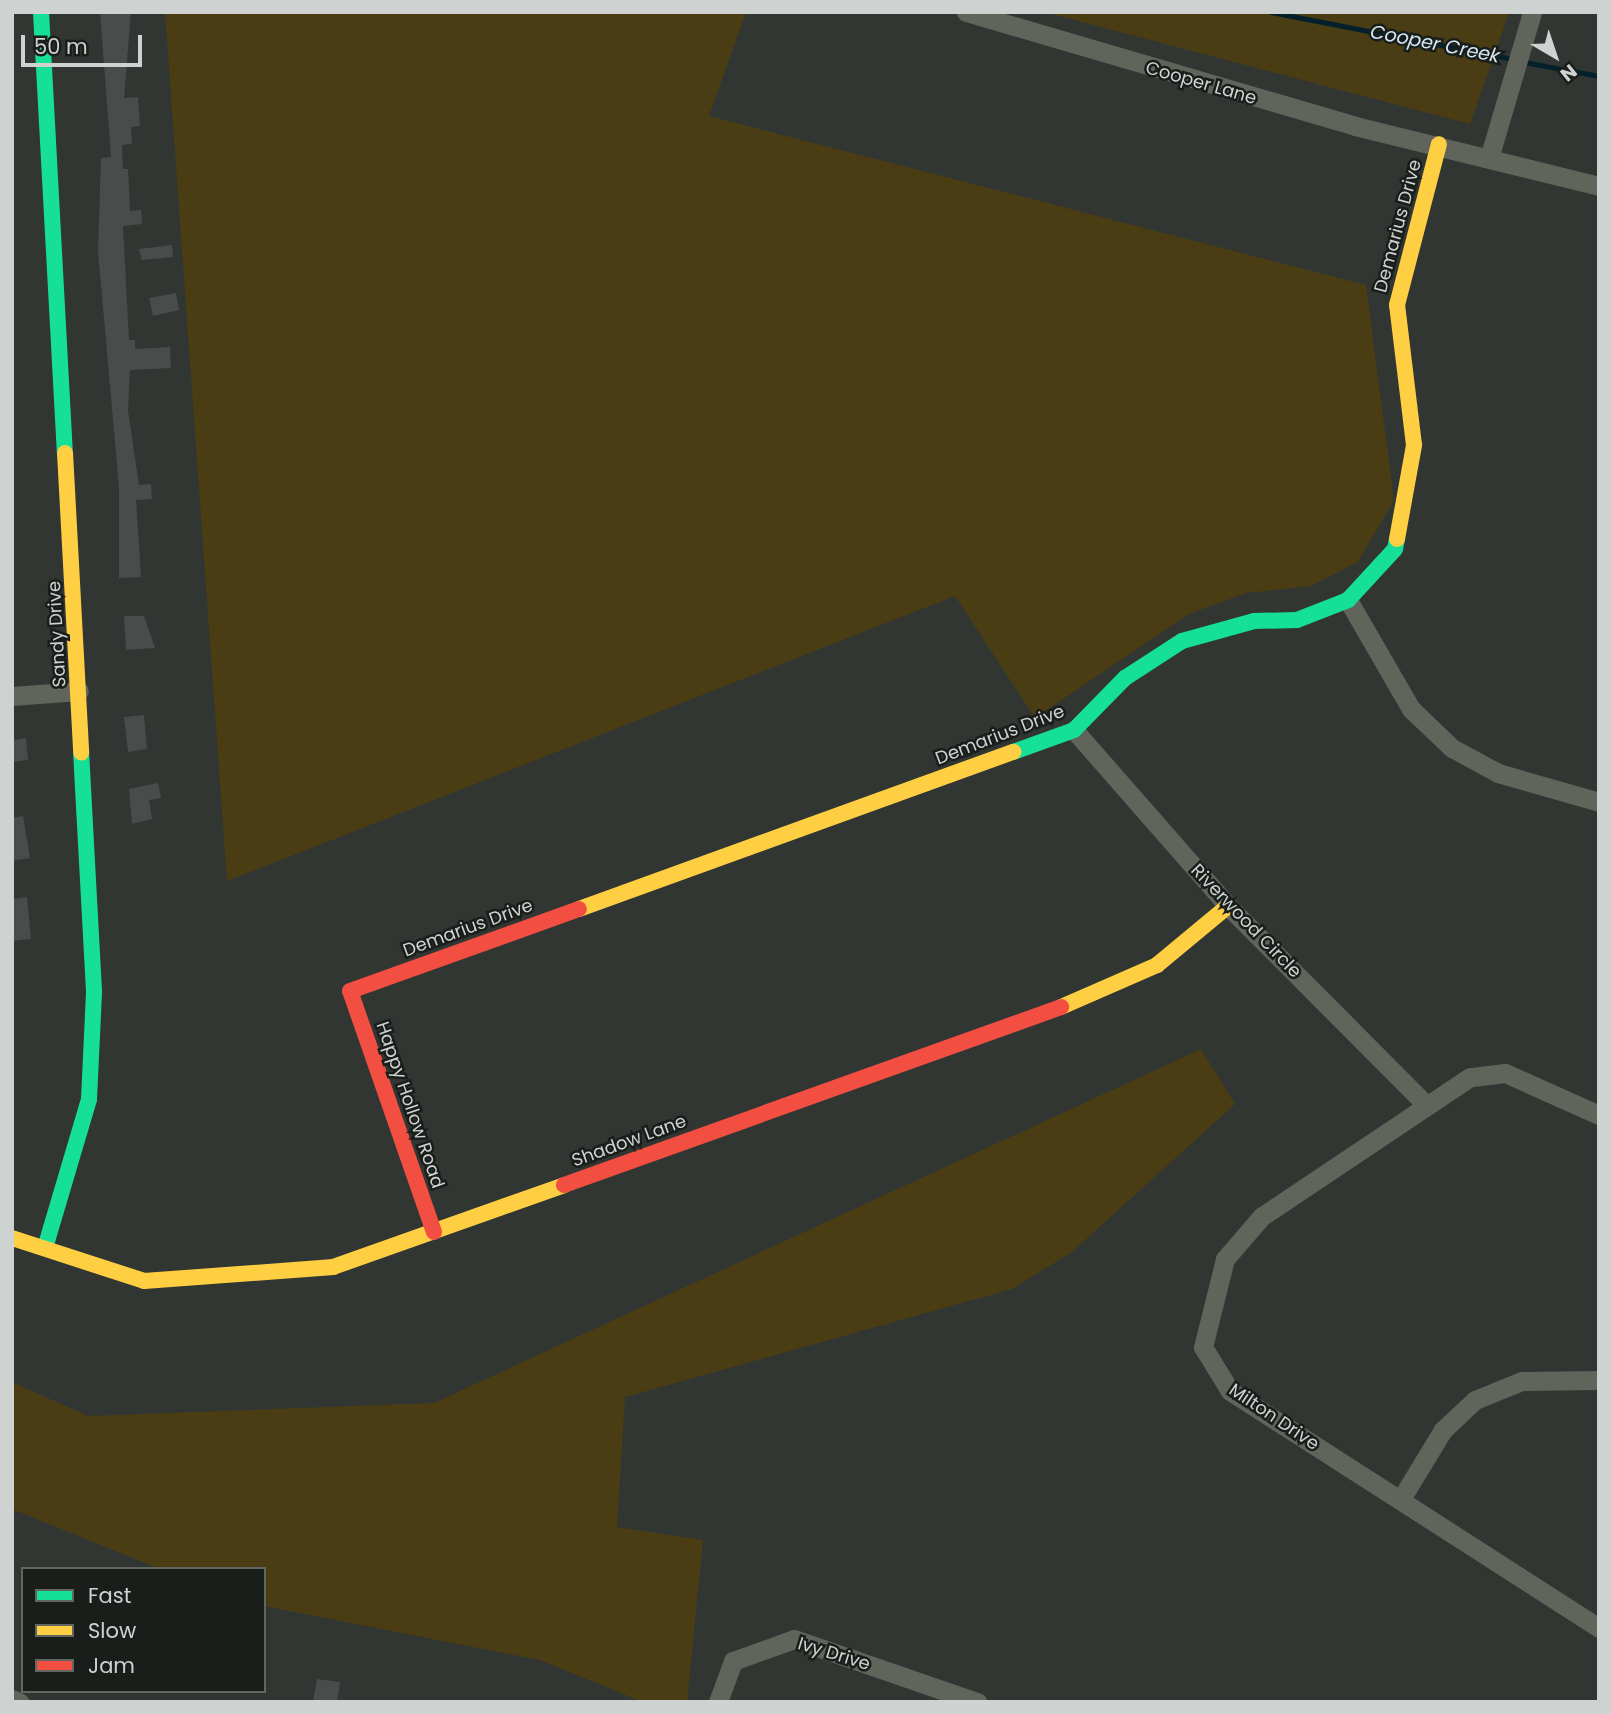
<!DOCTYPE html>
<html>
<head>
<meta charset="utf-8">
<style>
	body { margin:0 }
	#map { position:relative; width:1611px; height:1714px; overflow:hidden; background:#313633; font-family:Poppins,sans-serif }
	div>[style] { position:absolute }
	.green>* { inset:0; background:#4a3d14 }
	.stream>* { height:4.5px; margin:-2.25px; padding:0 2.25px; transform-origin:2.25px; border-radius:2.25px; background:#04212b }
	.building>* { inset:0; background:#484c4b }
	.street>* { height:19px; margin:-9.5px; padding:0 9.5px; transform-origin:9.5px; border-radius:9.5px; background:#61645b }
	.fast>* { height:16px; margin:-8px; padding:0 8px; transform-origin:8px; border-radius:8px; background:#16e098 }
	.slow>* { height:16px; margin:-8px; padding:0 8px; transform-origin:8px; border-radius:8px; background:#ffcf43 }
	.jam>* { height:16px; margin:-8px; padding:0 8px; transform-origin:8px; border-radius:8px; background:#f24e42 }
	span { translate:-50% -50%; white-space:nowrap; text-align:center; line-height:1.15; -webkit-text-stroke:5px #1a1e1b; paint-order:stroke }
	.street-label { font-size:18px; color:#ced2d0 }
	.water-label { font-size:19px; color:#d2e8f2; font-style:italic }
	.frame { position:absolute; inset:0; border:14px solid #ced2d0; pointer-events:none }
	.legend { position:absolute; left:21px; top:1567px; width:245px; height:126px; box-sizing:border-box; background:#1a1e1b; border:2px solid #626663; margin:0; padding:9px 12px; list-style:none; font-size:21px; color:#ced2d0 }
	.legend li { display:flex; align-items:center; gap:14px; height:35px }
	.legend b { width:35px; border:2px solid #626663 }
	.north { position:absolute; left:1520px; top:21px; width:70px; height:70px; -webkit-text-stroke:5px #1a1e1b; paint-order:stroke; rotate:141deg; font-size:19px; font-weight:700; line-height:28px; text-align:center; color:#ced2d0 }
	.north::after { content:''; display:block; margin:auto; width:24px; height:32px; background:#ced2d0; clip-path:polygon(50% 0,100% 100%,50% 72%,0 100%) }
	.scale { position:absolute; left:21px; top:35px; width:121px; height:32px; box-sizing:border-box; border:4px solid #ced2d0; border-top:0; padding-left:9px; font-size:21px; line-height:24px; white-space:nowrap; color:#ced2d0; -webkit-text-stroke:5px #1a1e1b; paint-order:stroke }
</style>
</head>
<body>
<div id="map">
	<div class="green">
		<i style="clip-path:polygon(165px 12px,746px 12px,709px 116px,1366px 285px,1394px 500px,1358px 562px,1311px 586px,1246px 593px,1189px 614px,1035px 718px,955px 596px,227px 881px)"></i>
		<i style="clip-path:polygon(1044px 12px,1506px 12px,1509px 13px,1470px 124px)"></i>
		<i style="clip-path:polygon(1201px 1049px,1235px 1104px,1072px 1252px,1012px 1289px,625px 1397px,617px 1527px,703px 1540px,687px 1702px,643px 1702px,540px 1660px,264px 1606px,264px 1569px,160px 1569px,12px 1509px,12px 1382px,88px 1416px,434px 1403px)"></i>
	</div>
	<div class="stream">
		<i style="left:1271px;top:12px;width:246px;rotate:11deg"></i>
		<i style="left:1524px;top:62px;width:76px;rotate:10.6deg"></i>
	</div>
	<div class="building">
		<i style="clip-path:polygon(100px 12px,131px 12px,124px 98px,138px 97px,140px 126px,131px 127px,132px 144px,122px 145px,123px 169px,128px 169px,130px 211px,141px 210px,142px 224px,123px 226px,129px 340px,135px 340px,135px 349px,170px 347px,171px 368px,130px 370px,128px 411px,139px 485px,151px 484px,152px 499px,136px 500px,141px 577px,119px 578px,119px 487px,98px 251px,101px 158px,111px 157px)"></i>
		<i style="clip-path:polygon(172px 245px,173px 257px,142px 260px,139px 249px)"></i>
		<i style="clip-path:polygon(176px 293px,179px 310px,153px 316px,149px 298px)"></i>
		<i style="clip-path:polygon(124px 616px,144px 616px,155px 648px,126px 650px)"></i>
		<i style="clip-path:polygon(144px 715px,147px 749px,128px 752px,124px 717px)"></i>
		<i style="clip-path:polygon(26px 738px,28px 760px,12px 762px,12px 740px)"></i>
		<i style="clip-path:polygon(158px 783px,161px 798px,149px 800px,152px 819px,132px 824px,129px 789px)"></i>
		<i style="clip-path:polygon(23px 816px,30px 858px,12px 861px,12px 818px)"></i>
		<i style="clip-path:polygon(27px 897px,31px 939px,12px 941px,12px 899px)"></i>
		<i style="clip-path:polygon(317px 1679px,340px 1682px,337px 1702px,313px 1702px)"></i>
	</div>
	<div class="street">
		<i style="left:966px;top:12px;width:405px;rotate:16.3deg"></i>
		<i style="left:1355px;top:126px;width:251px;rotate:13.8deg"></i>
		<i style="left:1490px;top:155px;width:149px;rotate:-73.6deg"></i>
		<i style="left:1348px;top:600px;width:126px;rotate:60deg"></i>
		<i style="left:1411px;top:709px;width:57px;rotate:43.6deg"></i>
		<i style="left:1452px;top:748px;width:52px;rotate:28.5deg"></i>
		<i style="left:1498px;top:773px;width:105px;rotate:16deg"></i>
		<i style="left:12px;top:696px;width:67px;rotate:-4.3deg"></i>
		<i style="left:1074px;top:730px;width:234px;rotate:48.8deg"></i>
		<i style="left:1228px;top:906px;width:279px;rotate:45.1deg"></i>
		<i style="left:1599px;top:1115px;width:103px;rotate:-155.9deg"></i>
		<i style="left:1505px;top:1073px;width:35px;rotate:173deg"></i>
		<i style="left:1470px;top:1077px;width:250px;rotate:146.2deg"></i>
		<i style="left:1262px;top:1216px;width:57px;rotate:130.7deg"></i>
		<i style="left:1225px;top:1259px;width:91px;rotate:104deg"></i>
		<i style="left:1203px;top:1347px;width:52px;rotate:58.5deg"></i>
		<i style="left:1230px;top:1391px;width:439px;rotate:32.7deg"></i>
		<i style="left:1401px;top:1499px;width:81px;rotate:-58.7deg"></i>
		<i style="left:1443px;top:1430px;width:44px;rotate:-43.2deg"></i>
		<i style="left:1475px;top:1400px;width:51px;rotate:-22deg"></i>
		<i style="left:1522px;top:1381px;width:77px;rotate:-0.7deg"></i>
		<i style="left:12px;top:1699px;width:8px;rotate:23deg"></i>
		<i style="left:718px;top:1702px;width:44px;rotate:-69.9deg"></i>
		<i style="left:733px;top:1661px;width:65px;rotate:-19.8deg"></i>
		<i style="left:794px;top:1639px;width:194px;rotate:19deg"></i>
	</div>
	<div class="fast">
		<i style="left:41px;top:12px;width:442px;rotate:86.9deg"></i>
		<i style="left:1013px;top:752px;width:65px;rotate:-19.8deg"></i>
		<i style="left:1074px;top:730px;width:73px;rotate:-45.6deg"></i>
		<i style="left:1125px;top:678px;width:68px;rotate:-33deg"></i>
		<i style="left:1182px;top:641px;width:75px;rotate:-15.5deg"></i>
		<i style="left:1254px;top:621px;width:43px;rotate:-1.3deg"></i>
		<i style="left:1297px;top:620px;width:55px;rotate:-21.4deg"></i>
		<i style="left:1348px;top:600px;width:69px;rotate:-47.3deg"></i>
		<i style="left:1395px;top:549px;width:10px;rotate:-79deg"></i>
		<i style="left:45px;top:1248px;width:155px;rotate:-73.5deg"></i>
		<i style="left:89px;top:1099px;width:108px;rotate:-87.3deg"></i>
		<i style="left:94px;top:991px;width:238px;rotate:-93.1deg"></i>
	</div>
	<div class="slow">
		<i style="left:65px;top:453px;width:300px;rotate:86.9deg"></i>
		<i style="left:1397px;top:539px;width:96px;rotate:-79.7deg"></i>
		<i style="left:1414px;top:445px;width:141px;rotate:-96.9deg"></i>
		<i style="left:1397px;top:305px;width:166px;rotate:-75.4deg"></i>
		<i style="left:579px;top:909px;width:462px;rotate:-19.9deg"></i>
		<i style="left:1061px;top:1007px;width:105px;rotate:-23.6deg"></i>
		<i style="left:1157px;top:965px;width:92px;rotate:-39.7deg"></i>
		<i style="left:12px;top:1238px;width:139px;rotate:18deg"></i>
		<i style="left:144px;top:1281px;width:190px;rotate:-4.2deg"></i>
		<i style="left:333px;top:1267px;width:245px;rotate:-19.5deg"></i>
	</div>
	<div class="jam">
		<i style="left:564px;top:1185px;width:528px;rotate:-19.7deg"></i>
		<i style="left:434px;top:1232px;width:255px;rotate:-109.2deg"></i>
		<i style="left:350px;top:991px;width:243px;rotate:-19.7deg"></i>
	</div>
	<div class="street-label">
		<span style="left:1201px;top:83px;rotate:16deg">Cooper Lane</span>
		<span style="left:1398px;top:226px;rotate:-75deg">Demarius Drive</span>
		<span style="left:57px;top:634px;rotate:-93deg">Sandy Drive</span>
		<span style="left:1000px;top:735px;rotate:-21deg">Demarius Drive</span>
		<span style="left:1246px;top:921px;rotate:46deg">Riverwood Circle</span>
		<span style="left:468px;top:928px;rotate:-20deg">Demarius Drive</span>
		<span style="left:410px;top:1105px;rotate:71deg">Happy Hollow Road</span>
		<span style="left:629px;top:1141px;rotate:-20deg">Shadow Lane</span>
		<span style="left:1274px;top:1417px;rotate:34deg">Milton Drive</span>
		<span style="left:834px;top:1654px;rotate:17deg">Ivy Drive</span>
	</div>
	<div class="water-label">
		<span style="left:1435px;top:44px;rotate:11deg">Cooper Creek</span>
	</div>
	<div class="frame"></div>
	<ul class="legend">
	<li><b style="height:9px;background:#16e098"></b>Fast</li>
	<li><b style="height:9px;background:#ffcf43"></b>Slow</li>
	<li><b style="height:9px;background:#f24e42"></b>Jam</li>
	</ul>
	<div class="north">N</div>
	<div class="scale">50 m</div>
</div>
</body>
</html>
